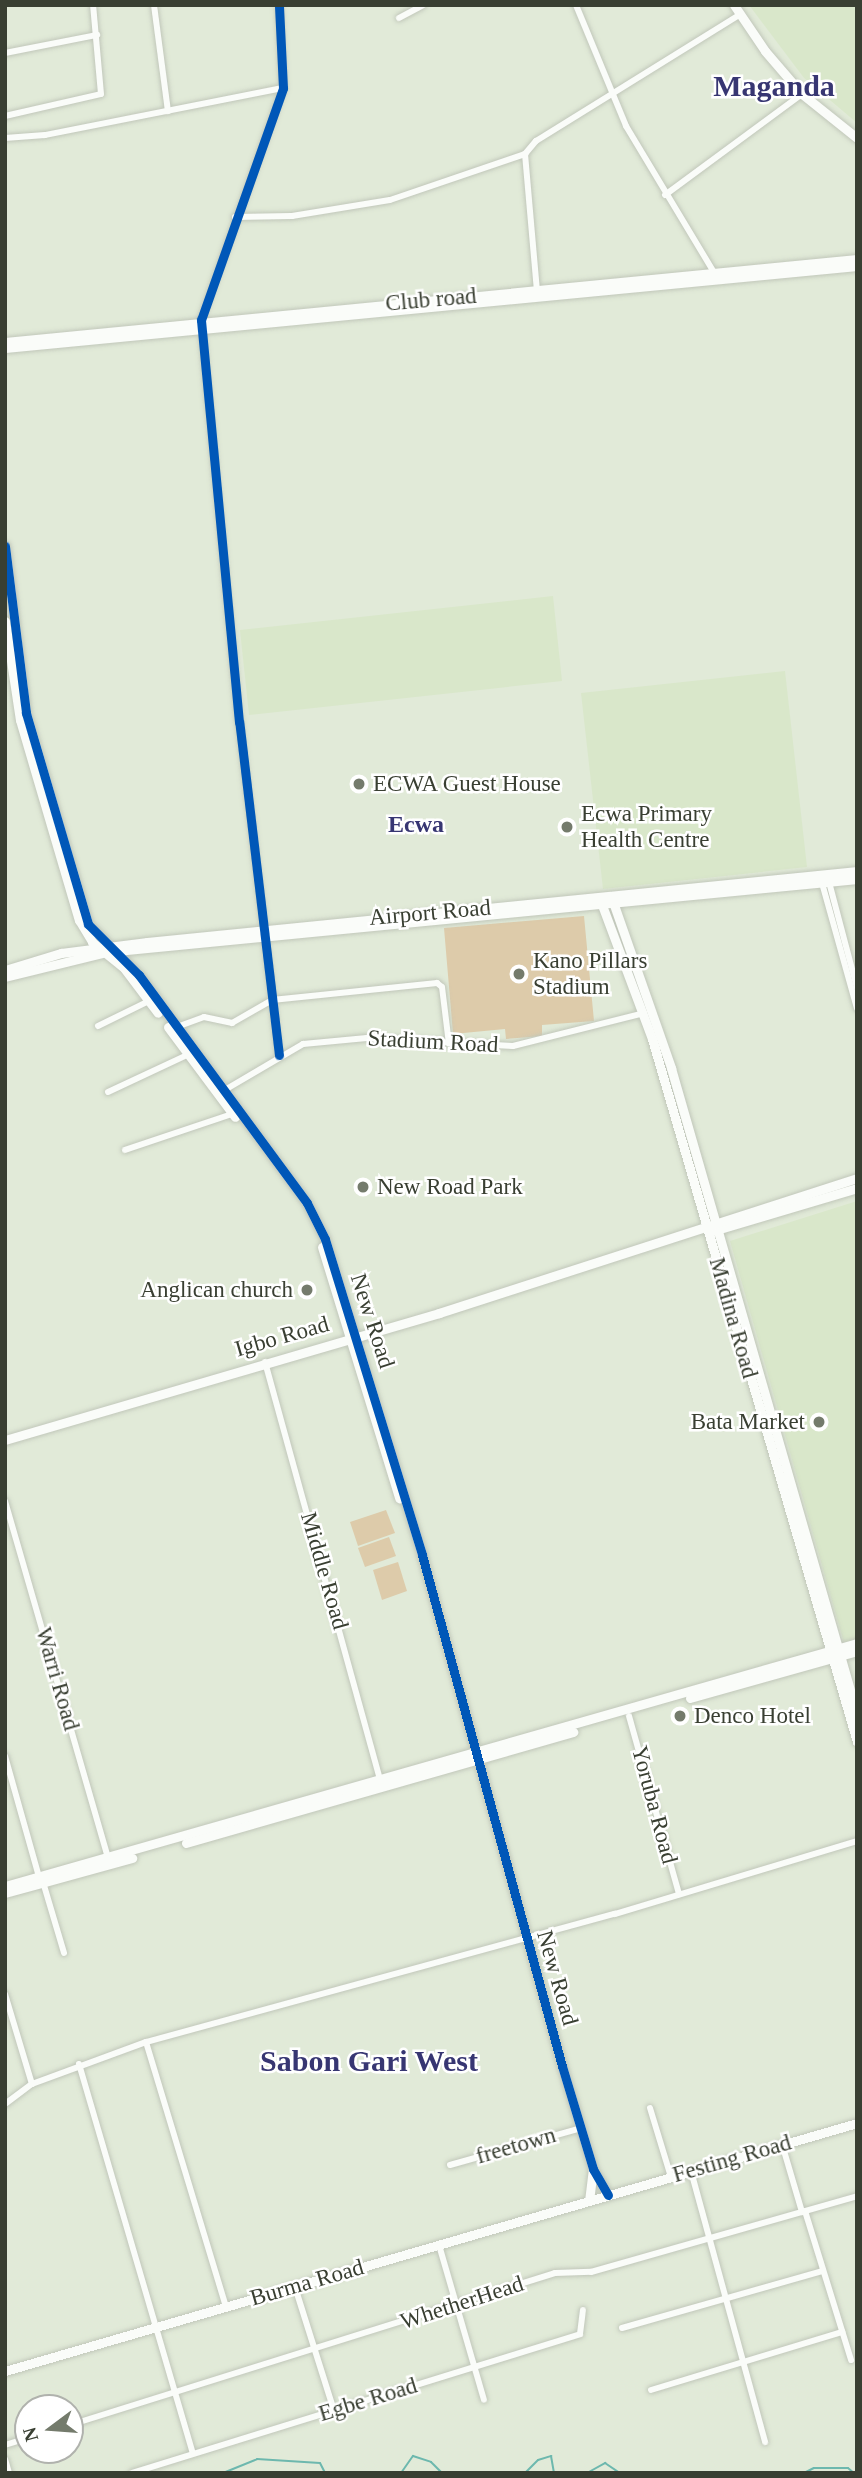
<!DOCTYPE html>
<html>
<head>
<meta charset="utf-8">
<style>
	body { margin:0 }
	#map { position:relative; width:862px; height:2478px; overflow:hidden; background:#e1ead8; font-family:Georgia,serif }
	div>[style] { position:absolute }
	.built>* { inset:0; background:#d9e7ca }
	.green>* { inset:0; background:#ddcbaa }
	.stream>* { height:2px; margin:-1px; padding:0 1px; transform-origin:1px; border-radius:1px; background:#6db8ae }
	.roads { filter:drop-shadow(0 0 2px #c1c7ba) drop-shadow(0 0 2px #c1c7ba) }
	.street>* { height:6px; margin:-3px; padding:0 3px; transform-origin:3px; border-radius:3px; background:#fafcf9 }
	.secondary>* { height:9px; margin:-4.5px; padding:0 4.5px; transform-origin:4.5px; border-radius:4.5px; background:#fafcf9 }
	.cycleway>* { height:9px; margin:-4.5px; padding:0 4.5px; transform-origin:4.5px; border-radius:4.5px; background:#0057b8 }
	.dots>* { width:19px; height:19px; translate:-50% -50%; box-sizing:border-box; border:4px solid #fff; border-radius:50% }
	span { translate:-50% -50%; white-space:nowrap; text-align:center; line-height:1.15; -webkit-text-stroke:5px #fff; paint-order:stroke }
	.street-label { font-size:23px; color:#393f32 }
	.poi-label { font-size:23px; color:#393f32 }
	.left { translate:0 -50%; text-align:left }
	.right { translate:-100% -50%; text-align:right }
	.neighbourhood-label { font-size:24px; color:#373672; font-weight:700 }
	.district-label { font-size:30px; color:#373672; font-weight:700 }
	.frame { position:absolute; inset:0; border:7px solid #393f32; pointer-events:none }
	.north { position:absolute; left:14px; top:2394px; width:70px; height:70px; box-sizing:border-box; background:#fff; border:2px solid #b0b2ad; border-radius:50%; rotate:254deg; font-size:19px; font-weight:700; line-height:28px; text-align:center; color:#393f32 }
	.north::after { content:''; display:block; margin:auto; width:24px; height:32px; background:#747b6c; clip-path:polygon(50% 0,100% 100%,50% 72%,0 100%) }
</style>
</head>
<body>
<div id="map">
	<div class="built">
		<i style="clip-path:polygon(749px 5px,857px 5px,857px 123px,804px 78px)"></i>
		<i style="clip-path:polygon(553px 596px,562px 681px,249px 715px,240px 630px)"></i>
		<i style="clip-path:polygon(785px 671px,807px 867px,603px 889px,581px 693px)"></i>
		<i style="clip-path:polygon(857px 1201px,857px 1639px,844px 1643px,730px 1241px)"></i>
	</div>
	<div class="green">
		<i style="clip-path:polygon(584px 916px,594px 1021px,542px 1025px,542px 1036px,506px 1039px,505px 1029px,453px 1034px,444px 928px)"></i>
		<i style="clip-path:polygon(386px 1510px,395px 1533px,358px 1546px,350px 1522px)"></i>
		<i style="clip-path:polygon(389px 1537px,396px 1556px,365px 1567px,358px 1548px)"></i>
		<i style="clip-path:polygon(398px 1562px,407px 1591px,382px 1600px,373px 1570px)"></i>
	</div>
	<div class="stream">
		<i style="left:223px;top:2473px;width:37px;rotate:-22deg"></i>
		<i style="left:257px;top:2459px;width:63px;rotate:3.6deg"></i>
		<i style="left:320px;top:2463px;width:11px;rotate:63deg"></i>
		<i style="left:401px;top:2473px;width:21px;rotate:-55deg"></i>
		<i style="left:413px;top:2456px;width:19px;rotate:18deg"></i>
		<i style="left:431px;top:2462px;width:16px;rotate:45deg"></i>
		<i style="left:525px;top:2473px;width:18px;rotate:-45deg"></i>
		<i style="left:538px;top:2460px;width:14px;rotate:-17deg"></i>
		<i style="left:551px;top:2456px;width:17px;rotate:80deg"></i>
		<i style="left:587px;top:2473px;width:21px;rotate:-29deg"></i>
		<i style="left:605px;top:2463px;width:18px;rotate:34deg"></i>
		<i style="left:804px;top:2473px;width:11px;rotate:-27deg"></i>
		<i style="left:814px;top:2468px;width:34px"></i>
		<i style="left:848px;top:2468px;width:8px;rotate:40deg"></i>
	</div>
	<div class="roads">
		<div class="street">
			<i style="left:154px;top:5px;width:107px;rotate:82.5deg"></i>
			<i style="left:576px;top:5px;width:131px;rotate:67.5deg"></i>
			<i style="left:626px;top:126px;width:173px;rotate:59deg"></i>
			<i style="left:399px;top:18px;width:27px;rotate:-28deg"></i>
			<i style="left:5px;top:53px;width:94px;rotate:-11.1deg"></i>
			<i style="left:5px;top:116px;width:98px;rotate:-12.9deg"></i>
			<i style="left:101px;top:94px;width:89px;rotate:-95.1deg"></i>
			<i style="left:5px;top:138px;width:40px;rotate:-4.3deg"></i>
			<i style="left:45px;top:135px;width:243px;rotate:-11.2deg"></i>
			<i style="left:525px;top:154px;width:138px;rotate:85deg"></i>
			<i style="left:665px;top:195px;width:170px;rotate:-36.4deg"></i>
			<i style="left:235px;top:217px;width:57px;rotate:-1deg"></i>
			<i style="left:292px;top:216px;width:99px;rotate:-9.3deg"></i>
			<i style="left:390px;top:200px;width:143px;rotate:-18.8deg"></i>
			<i style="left:525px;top:154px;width:17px;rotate:-50deg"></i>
			<i style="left:536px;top:141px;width:239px;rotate:-31.8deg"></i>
			<i style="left:829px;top:882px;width:110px;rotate:75.2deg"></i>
			<i style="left:822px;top:883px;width:130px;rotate:74.4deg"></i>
			<i style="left:98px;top:1026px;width:57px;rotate:-26.1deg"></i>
			<i style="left:174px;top:1028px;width:32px;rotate:-20deg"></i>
			<i style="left:204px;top:1017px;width:29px;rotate:12deg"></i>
			<i style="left:232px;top:1023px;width:46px;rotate:-29.9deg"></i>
			<i style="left:272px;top:1000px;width:166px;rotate:-5.9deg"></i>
			<i style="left:437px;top:983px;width:6px;rotate:39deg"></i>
			<i style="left:442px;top:987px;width:57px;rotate:83deg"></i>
			<i style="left:279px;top:1055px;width:335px;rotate:-96.8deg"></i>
			<i style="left:239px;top:722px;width:404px;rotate:-95.4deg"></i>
			<i style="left:201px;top:320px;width:246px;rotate:-70.5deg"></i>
			<i style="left:283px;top:88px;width:83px;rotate:-92.8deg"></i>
			<i style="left:223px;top:1091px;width:93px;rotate:-30.4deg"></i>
			<i style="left:303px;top:1044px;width:64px;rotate:-5.4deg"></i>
			<i style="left:367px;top:1038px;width:146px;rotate:3.1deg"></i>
			<i style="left:513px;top:1046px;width:135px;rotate:-14.1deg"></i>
			<i style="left:108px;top:1092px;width:87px;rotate:-25.1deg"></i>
			<i style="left:125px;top:1150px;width:113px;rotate:-18.6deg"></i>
			<i style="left:265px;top:1362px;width:434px;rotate:74.6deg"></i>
			<i style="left:5px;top:1501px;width:372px;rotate:73.9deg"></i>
			<i style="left:629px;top:1716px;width:185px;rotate:74.3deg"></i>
			<i style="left:5px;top:1756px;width:126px;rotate:74.3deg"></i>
			<i style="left:43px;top:1882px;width:74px;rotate:73.5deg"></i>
			<i style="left:5px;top:1994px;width:94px;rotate:73.3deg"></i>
			<i style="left:146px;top:2042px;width:277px;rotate:73.2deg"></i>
			<i style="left:79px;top:2064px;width:405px;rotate:73.7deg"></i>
			<i style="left:5px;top:2104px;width:34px;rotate:-37deg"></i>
			<i style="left:32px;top:2084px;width:121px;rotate:-20.2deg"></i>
			<i style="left:146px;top:2042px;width:486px;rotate:-15.3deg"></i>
			<i style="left:615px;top:1914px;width:253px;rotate:-16.8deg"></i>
			<i style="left:650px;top:2108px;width:72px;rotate:73.1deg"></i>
			<i style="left:782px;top:2144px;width:71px;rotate:73.6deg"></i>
			<i style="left:450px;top:2165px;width:137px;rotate:-15.7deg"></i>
			<i style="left:691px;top:2171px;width:281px;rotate:74.7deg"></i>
			<i style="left:805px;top:2211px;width:156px;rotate:72.8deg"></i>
			<i style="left:439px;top:2245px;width:161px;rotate:73.8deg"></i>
			<i style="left:295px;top:2287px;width:130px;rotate:72.5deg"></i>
			<i style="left:622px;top:2328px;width:208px;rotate:-15.9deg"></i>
			<i style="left:651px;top:2390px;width:200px;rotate:-16.9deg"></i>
			<i style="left:70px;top:2425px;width:508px;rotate:-17.4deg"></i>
			<i style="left:555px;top:2273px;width:36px;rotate:-2deg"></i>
			<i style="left:591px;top:2272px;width:277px;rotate:-15.9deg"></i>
			<i style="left:5px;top:2445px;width:24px;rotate:-17deg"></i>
			<i style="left:5px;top:2459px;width:15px;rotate:74deg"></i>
			<i style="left:132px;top:2473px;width:469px;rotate:-17.2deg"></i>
			<i style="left:580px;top:2334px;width:24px;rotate:-83deg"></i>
		</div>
		<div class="secondary">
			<i style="left:734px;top:5px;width:55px;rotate:56deg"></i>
			<i style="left:765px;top:51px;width:57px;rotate:49.3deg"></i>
			<i style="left:802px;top:94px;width:70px;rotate:38.7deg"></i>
			<i style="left:5px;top:342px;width:856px;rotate:-5.56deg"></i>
			<i style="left:5px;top:348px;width:856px;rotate:-5.5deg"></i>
			<i style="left:5px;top:546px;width:168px;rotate:82.8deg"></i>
			<i style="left:26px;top:713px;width:220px;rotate:73.6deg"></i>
			<i style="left:88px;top:924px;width:72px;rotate:45deg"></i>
			<i style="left:139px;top:975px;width:283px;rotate:53.6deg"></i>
			<i style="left:307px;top:1203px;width:40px;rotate:63.4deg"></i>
			<i style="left:325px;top:1239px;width:331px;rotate:72.9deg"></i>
			<i style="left:422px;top:1555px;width:530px;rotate:74.68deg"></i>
			<i style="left:562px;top:2066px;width:108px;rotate:73.2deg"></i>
			<i style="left:593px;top:2169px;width:30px;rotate:60deg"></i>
			<i style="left:5px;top:621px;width:100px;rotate:81.4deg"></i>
			<i style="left:20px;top:720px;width:209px;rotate:73.6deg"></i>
			<i style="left:79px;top:920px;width:26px;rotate:59deg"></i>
			<i style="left:92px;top:942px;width:41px;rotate:39.1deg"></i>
			<i style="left:124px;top:968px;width:56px;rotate:52.9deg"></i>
			<i style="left:599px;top:897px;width:152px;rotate:69.5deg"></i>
			<i style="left:652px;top:1039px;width:732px;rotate:73.74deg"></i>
			<i style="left:613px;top:902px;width:176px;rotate:70.7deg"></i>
			<i style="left:671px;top:1068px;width:672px;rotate:73.94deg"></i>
			<i style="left:5px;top:970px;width:59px;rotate:-16.9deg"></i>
			<i style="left:61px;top:953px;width:87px;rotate:-7.3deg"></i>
			<i style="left:147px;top:942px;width:714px;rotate:-5.71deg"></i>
			<i style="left:5px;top:977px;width:104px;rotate:-13.9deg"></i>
			<i style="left:106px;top:952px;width:755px;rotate:-5.55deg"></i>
			<i style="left:168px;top:1027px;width:112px;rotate:53.3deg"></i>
			<i style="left:713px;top:1231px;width:150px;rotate:-16.6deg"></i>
			<i style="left:322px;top:1247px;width:263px;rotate:72.9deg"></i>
			<i style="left:5px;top:1440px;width:452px;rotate:-16.3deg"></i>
			<i style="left:439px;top:1313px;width:439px;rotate:-17.9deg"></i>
			<i style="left:690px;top:1698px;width:173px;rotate:-15.7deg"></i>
			<i style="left:186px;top:1843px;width:403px;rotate:-16deg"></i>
			<i style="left:5px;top:1886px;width:886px;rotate:-15.92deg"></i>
			<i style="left:5px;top:1893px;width:132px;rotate:-15.4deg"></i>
			<i style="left:589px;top:2201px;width:32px;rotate:-83deg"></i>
			<i style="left:5px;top:2371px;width:887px;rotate:-16.23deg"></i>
		</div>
	</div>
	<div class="cycleway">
		<i style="left:5px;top:546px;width:168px;rotate:82.8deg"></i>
		<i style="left:26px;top:713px;width:220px;rotate:73.6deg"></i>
		<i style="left:88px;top:924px;width:72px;rotate:45deg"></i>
		<i style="left:139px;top:975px;width:283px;rotate:53.6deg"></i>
		<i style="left:307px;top:1203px;width:40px;rotate:63.4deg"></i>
		<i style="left:325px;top:1239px;width:331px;rotate:72.9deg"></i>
		<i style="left:422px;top:1555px;width:530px;rotate:74.68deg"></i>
		<i style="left:562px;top:2066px;width:108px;rotate:73.2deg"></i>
		<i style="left:593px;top:2169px;width:30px;rotate:60deg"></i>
		<i style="left:279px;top:1055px;width:335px;rotate:-96.8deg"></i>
		<i style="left:239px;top:722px;width:404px;rotate:-95.4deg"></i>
		<i style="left:201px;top:320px;width:246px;rotate:-70.5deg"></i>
		<i style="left:283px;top:88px;width:83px;rotate:-92.8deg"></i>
	</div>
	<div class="dots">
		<i style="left:359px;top:784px;background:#747b6c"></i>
		<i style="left:567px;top:827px;background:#747b6c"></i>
		<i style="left:519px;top:974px;background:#747b6c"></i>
		<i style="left:363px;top:1187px;background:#747b6c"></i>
		<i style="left:307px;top:1290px;background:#747b6c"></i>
		<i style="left:819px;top:1422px;background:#747b6c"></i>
		<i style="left:680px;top:1716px;background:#747b6c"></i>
	</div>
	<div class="street-label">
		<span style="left:431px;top:300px;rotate:-5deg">Club road</span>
		<span style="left:430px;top:913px;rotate:-5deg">Airport Road</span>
		<span style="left:433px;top:1042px;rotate:3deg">Stadium Road</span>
		<span style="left:733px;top:1318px;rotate:74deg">Madina Road</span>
		<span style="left:372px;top:1321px;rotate:72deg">New Road</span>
		<span style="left:282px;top:1337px;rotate:-16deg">Igbo Road</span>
		<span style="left:324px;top:1571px;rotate:74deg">Middle Road</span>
		<span style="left:57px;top:1679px;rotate:74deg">Warri Road</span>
		<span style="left:654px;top:1805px;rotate:75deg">Yoruba Road</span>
		<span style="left:557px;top:1978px;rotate:74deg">New Road</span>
		<span style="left:516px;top:2146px;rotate:-16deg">freetown</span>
		<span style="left:732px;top:2159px;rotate:-16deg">Festing Road</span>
		<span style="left:307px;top:2283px;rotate:-16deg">Burma Road</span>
		<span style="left:462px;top:2303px;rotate:-18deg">WhetherHead</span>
		<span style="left:368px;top:2400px;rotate:-17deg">Egbe Road</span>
	</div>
	<div class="poi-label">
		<span class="left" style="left:373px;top:784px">ECWA Guest House</span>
		<span class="left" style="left:581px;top:827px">Ecwa Primary<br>Health Centre</span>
		<span class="left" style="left:533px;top:974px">Kano Pillars<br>Stadium</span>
		<span class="left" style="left:377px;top:1187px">New Road Park</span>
		<span class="right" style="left:293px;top:1290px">Anglican church</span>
		<span class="right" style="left:805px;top:1422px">Bata Market</span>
		<span class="left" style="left:694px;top:1716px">Denco Hotel</span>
	</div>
	<div class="neighbourhood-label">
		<span style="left:416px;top:825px">Ecwa</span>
	</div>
	<div class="district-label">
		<span style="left:774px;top:86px">Maganda</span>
		<span style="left:369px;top:2061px">Sabon Gari West</span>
	</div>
	<div class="frame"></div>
	<div class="north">N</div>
</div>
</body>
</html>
